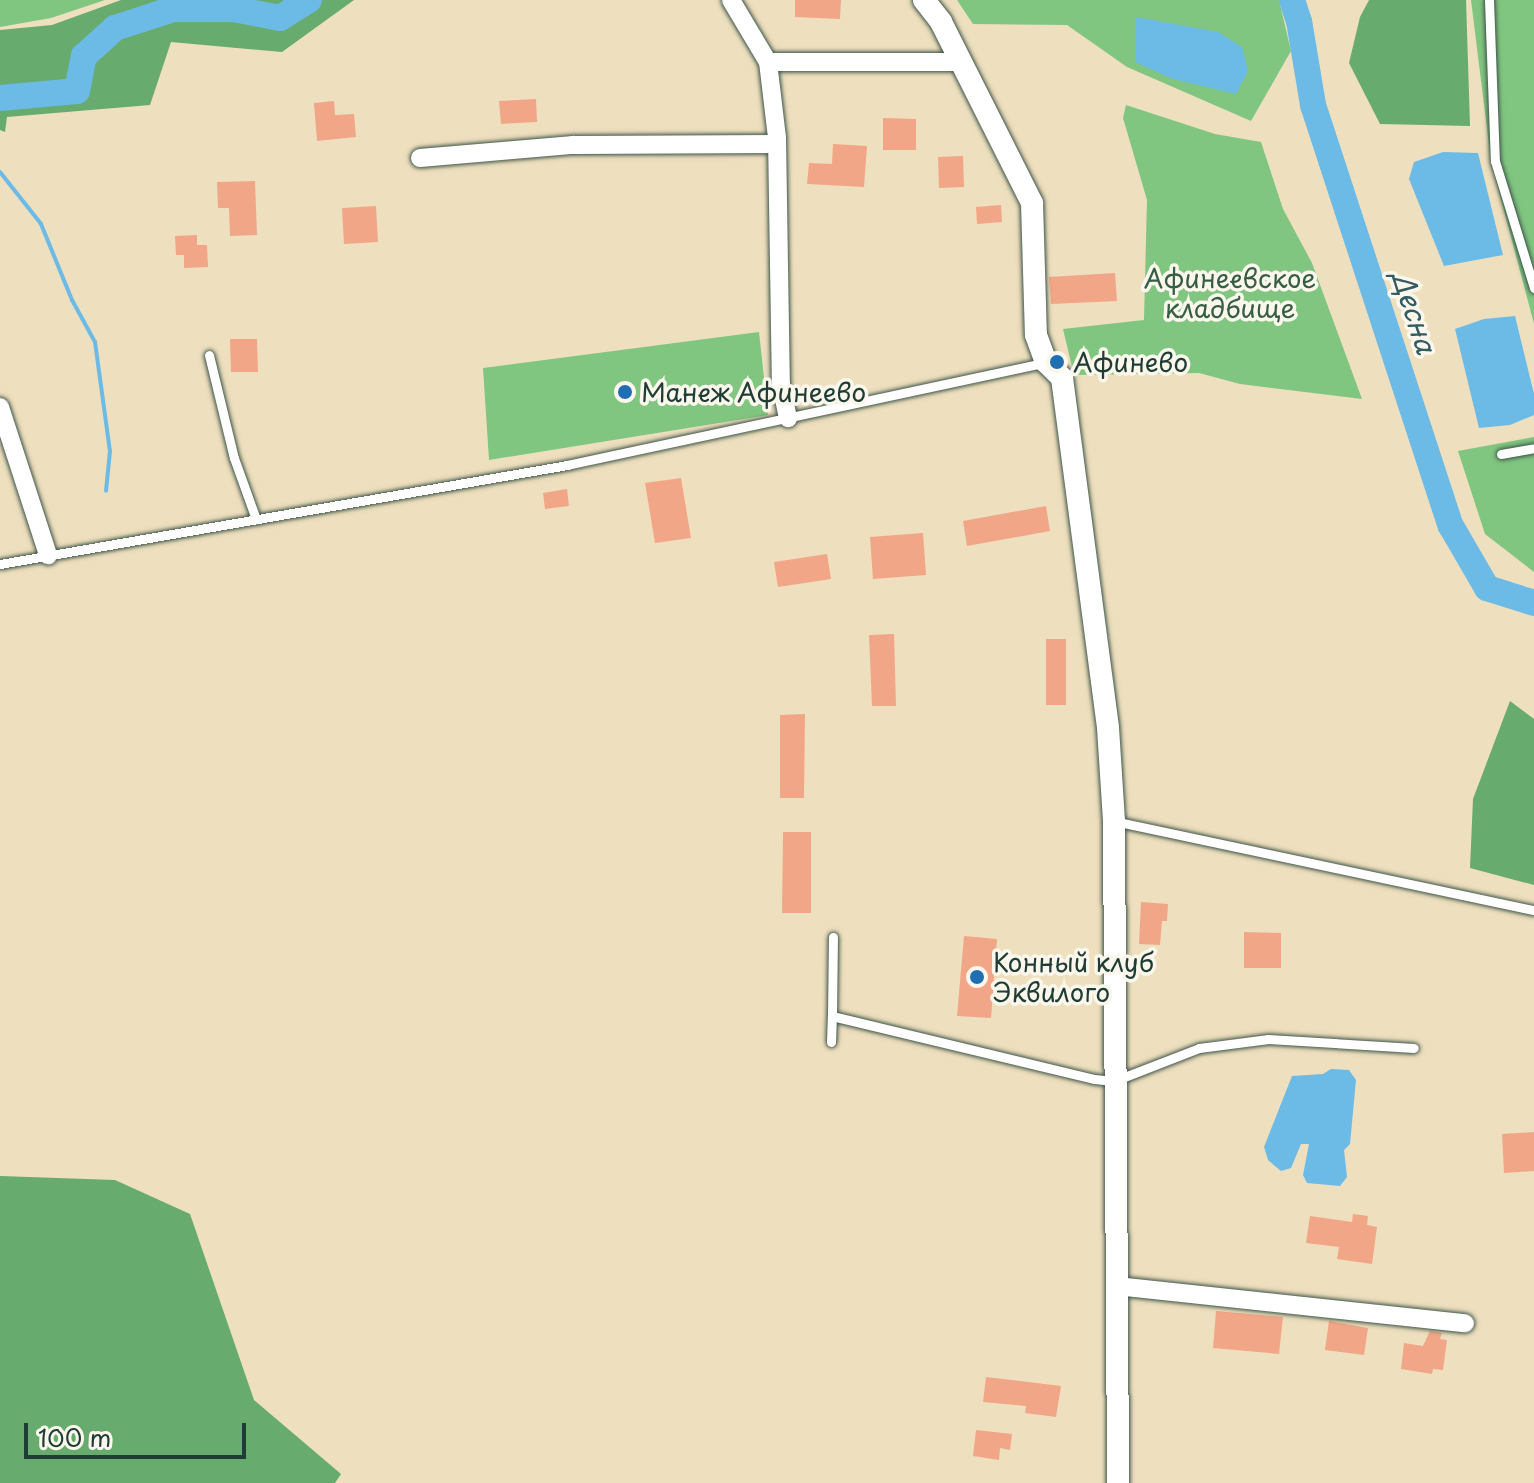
<!DOCTYPE html>
<html>
<head>
<meta charset="utf-8">
<style>
	body { margin:0 }
	#map { position:relative; width:1534px; height:1483px; overflow:hidden; background:#eedfbe; font-family:"Playpen Sans",sans-serif }
	div>[style] { position:absolute }
	.green>* { inset:0; background:#80c680 }
	.forest>* { inset:0; background:#68ab6e }
	.water>* { inset:0; background:#6cbbe7 }
	.stream>* { height:4px; margin:-2px; padding:0 2px; transform-origin:2px; border-radius:2px; background:#6cbbe7 }
	.river>* { height:26px; margin:-13px; padding:0 13px; transform-origin:13px; border-radius:13px; background:#6cbbe7 }
	.building>* { inset:0; background:#f2a688 }
	.roads { filter:drop-shadow(0 0 2px #3e5549) drop-shadow(0 0 2px #3e5549) }
	.service>* { height:9px; margin:-4.5px; padding:0 4.5px; transform-origin:4.5px; border-radius:4.5px; background:#fff }
	.minor>* { height:18px; margin:-9px; padding:0 9px; transform-origin:9px; border-radius:9px; background:#fff }
	.tertiary>* { height:22px; margin:-11px; padding:0 11px; transform-origin:11px; border-radius:11px; background:#fff }
	.dots>* { width:22px; height:22px; translate:-50% -50%; box-sizing:border-box; border:4px solid #fbf7ec; border-radius:50% }
	span { translate:-50% -50%; white-space:nowrap; text-align:center; line-height:1.15; -webkit-text-stroke:7px #fbf7ec; paint-order:stroke }
	.park-label { font-size:26px; color:#375f47 }
	.poi-label { font-size:26px; color:#1f3d34 }
	.left { translate:0 -50%; text-align:left }
	.water-label { font-size:28px; color:#325c61; font-style:italic }
	.scale { position:absolute; left:24px; top:1423px; width:222px; height:36px; box-sizing:border-box; border:4px solid #1f3d34; border-top:0; padding-left:10px; font-size:24px; line-height:28px; white-space:nowrap; color:#1f3d34; -webkit-text-stroke:6px #fbf7ec; paint-order:stroke }
</style>
</head>
<body>
<div id="map">
	<div class="green">
		<i style="clip-path:polygon(0 0,105px 0,51px 18px,0 27px)"></i>
		<i style="clip-path:polygon(957px 0,1279px 0,1291px 51px,1251px 121px,1127px 67px,1067px 25px,973px 24px)"></i>
		<i style="clip-path:polygon(1471px 0,1534px 0,1534px 324px,1491px 161px)"></i>
		<i style="clip-path:polygon(1126px 105px,1215px 134px,1261px 142px,1283px 209px,1312px 263px,1362px 399px,1240px 384px,1199px 373px,1074px 375px,1063px 329px,1144px 320px,1147px 200px,1123px 118px)"></i>
		<i style="clip-path:polygon(759px 332px,768px 415px,489px 460px,483px 368px)"></i>
		<i style="clip-path:polygon(1534px 437px,1534px 572px,1485px 534px,1458px 451px)"></i>
	</div>
	<div class="forest">
		<i style="clip-path:polygon(121px 0,354px 0,282px 52px,171px 42px,150px 105px,7px 117px,5px 132px,0 130px,0 30px,52px 25px)"></i>
		<i style="clip-path:polygon(1369px 0,1466px 0,1470px 126px,1380px 124px,1349px 63px,1360px 17px)"></i>
		<i style="clip-path:polygon(1510px 701px,1534px 719px,1534px 885px,1470px 868px,1473px 799px)"></i>
		<i style="clip-path:polygon(0 1176px,115px 1180px,190px 1214px,254px 1400px,341px 1474px,335px 1483px,0 1483px)"></i>
	</div>
	<div class="water">
		<i style="clip-path:polygon(1136px 17px,1218px 32px,1242px 47px,1248px 71px,1236px 94px,1173px 79px,1135px 62px)"></i>
		<i style="clip-path:polygon(1443px 152px,1478px 153px,1503px 255px,1444px 266px,1409px 179px,1414px 162px)"></i>
		<i style="clip-path:polygon(1515px 316px,1534px 394px,1534px 415px,1510px 425px,1479px 428px,1455px 329px,1484px 319px)"></i>
		<i style="clip-path:polygon(1331px 1069px,1349px 1070px,1356px 1080px,1350px 1144px,1344px 1150px,1347px 1177px,1340px 1186px,1307px 1183px,1303px 1175px,1309px 1144px,1301px 1144px,1291px 1168px,1281px 1171px,1268px 1160px,1264px 1147px,1292px 1076px,1323px 1074px)"></i>
	</div>
	<div class="stream">
		<i style="left:0;top:172px;width:66px;rotate:51.7deg"></i>
		<i style="left:41px;top:224px;width:82px;rotate:67.8deg"></i>
		<i style="left:72px;top:300px;width:48px;rotate:61.3deg"></i>
		<i style="left:95px;top:342px;width:110px;rotate:82.2deg"></i>
		<i style="left:110px;top:451px;width:40px;rotate:95.7deg"></i>
	</div>
	<div class="river">
		<i style="left:1292px;top:0;width:22px;rotate:72deg"></i>
		<i style="left:1299px;top:21px;width:85px;rotate:80.5deg"></i>
		<i style="left:1313px;top:105px;width:443px;rotate:71.9deg"></i>
		<i style="left:1451px;top:526px;width:72px;rotate:59.9deg"></i>
		<i style="left:1487px;top:588px;width:49px;rotate:17.7deg"></i>
		<i style="left:0;top:98px;width:77px;rotate:-5.2deg"></i>
		<i style="left:77px;top:91px;width:36px;rotate:-79deg"></i>
		<i style="left:84px;top:56px;width:42px;rotate:-42.1deg"></i>
		<i style="left:115px;top:28px;width:61px;rotate:-18.1deg"></i>
		<i style="left:173px;top:9px;width:60px"></i>
		<i style="left:233px;top:9px;width:48px;rotate:10.8deg"></i>
		<i style="left:280px;top:18px;width:34px;rotate:-32deg"></i>
	</div>
	<div class="building">
		<i style="clip-path:polygon(795px 0,841px 0,840px 19px,795px 17px)"></i>
		<i style="clip-path:polygon(536px 99px,537px 122px,501px 124px,499px 101px)"></i>
		<i style="clip-path:polygon(334px 101px,335px 115px,354px 114px,356px 137px,317px 141px,314px 103px)"></i>
		<i style="clip-path:polygon(883px 118px,916px 119px,916px 150px,883px 150px)"></i>
		<i style="clip-path:polygon(833px 144px,867px 146px,864px 187px,807px 184px,809px 163px,832px 164px)"></i>
		<i style="clip-path:polygon(963px 156px,964px 187px,939px 188px,938px 157px)"></i>
		<i style="clip-path:polygon(255px 181px,257px 235px,230px 236px,229px 208px,218px 208px,217px 182px)"></i>
		<i style="clip-path:polygon(1001px 205px,1002px 222px,977px 224px,976px 207px)"></i>
		<i style="clip-path:polygon(376px 206px,378px 242px,344px 244px,342px 208px)"></i>
		<i style="clip-path:polygon(197px 235px,197px 245px,207px 245px,208px 267px,184px 268px,184px 255px,176px 255px,175px 236px)"></i>
		<i style="clip-path:polygon(1115px 273px,1117px 301px,1051px 304px,1049px 277px)"></i>
		<i style="clip-path:polygon(230px 339px,257px 339px,258px 372px,231px 372px)"></i>
		<i style="clip-path:polygon(681px 478px,691px 538px,655px 543px,645px 483px)"></i>
		<i style="clip-path:polygon(567px 489px,569px 506px,545px 509px,543px 493px)"></i>
		<i style="clip-path:polygon(1046px 506px,1050px 531px,967px 546px,963px 521px)"></i>
		<i style="clip-path:polygon(923px 533px,926px 575px,873px 579px,870px 537px)"></i>
		<i style="clip-path:polygon(827px 554px,831px 579px,778px 587px,774px 562px)"></i>
		<i style="clip-path:polygon(894px 634px,896px 706px,872px 706px,869px 635px)"></i>
		<i style="clip-path:polygon(1046px 639px,1066px 639px,1066px 705px,1046px 705px)"></i>
		<i style="clip-path:polygon(805px 714px,804px 798px,780px 798px,780px 715px)"></i>
		<i style="clip-path:polygon(783px 832px,811px 832px,811px 913px,782px 913px)"></i>
		<i style="clip-path:polygon(1141px 902px,1168px 904px,1167px 921px,1162px 921px,1160px 945px,1139px 944px)"></i>
		<i style="clip-path:polygon(1244px 932px,1281px 933px,1281px 968px,1244px 968px)"></i>
		<i style="clip-path:polygon(964px 936px,997px 939px,991px 1018px,957px 1016px)"></i>
		<i style="clip-path:polygon(1534px 1132px,1534px 1171px,1504px 1173px,1502px 1134px)"></i>
		<i style="clip-path:polygon(1353px 1214px,1368px 1216px,1367px 1225px,1377px 1227px,1372px 1264px,1337px 1259px,1339px 1247px,1306px 1243px,1310px 1216px,1352px 1222px)"></i>
		<i style="clip-path:polygon(1216px 1311px,1283px 1317px,1279px 1354px,1213px 1348px)"></i>
		<i style="clip-path:polygon(1329px 1321px,1368px 1328px,1364px 1355px,1325px 1350px)"></i>
		<i style="clip-path:polygon(1430px 1331px,1442px 1333px,1440px 1339px,1447px 1340px,1443px 1370px,1433px 1369px,1432px 1374px,1401px 1369px,1404px 1343px,1423px 1346px)"></i>
		<i style="clip-path:polygon(986px 1377px,1061px 1386px,1056px 1417px,1025px 1413px,1026px 1406px,983px 1402px)"></i>
		<i style="clip-path:polygon(976px 1430px,1012px 1434px,1010px 1450px,1000px 1448px,999px 1460px,973px 1456px)"></i>
	</div>
	<div class="roads">
		<div class="service">
			<i style="left:1489px;top:0;width:161px;rotate:87.9deg"></i>
			<i style="left:1495px;top:161px;width:133px;rotate:72.9deg"></i>
			<i style="left:209px;top:355px;width:106px;rotate:76.4deg"></i>
			<i style="left:234px;top:458px;width:65px;rotate:70.2deg"></i>
			<i style="left:1501px;top:454px;width:34px;rotate:-10deg"></i>
			<i style="left:0;top:564px;width:576px;rotate:-9.9deg"></i>
			<i style="left:567px;top:465px;width:490px;rotate:-12.1deg"></i>
			<i style="left:1114px;top:821px;width:429px;rotate:12deg"></i>
			<i style="left:832px;top:1016px;width:79px;rotate:-89.3deg"></i>
			<i style="left:831px;top:1042px;width:26px;rotate:-88deg"></i>
			<i style="left:832px;top:1016px;width:269px;rotate:13.5deg"></i>
			<i style="left:1094px;top:1079px;width:20px;rotate:6deg"></i>
			<i style="left:1114px;top:1081px;width:91px;rotate:-21.2deg"></i>
			<i style="left:1199px;top:1048px;width:70px;rotate:-7.4deg"></i>
			<i style="left:1268px;top:1039px;width:146px;rotate:3.5deg"></i>
		</div>
		<div class="minor">
			<i style="left:731px;top:0;width:72px;rotate:59.2deg"></i>
			<i style="left:768px;top:62px;width:193px"></i>
			<i style="left:768px;top:62px;width:76px;rotate:83.2deg"></i>
			<i style="left:777px;top:137px;width:248px;rotate:89.1deg"></i>
			<i style="left:781px;top:385px;width:34px;rotate:78deg"></i>
			<i style="left:420px;top:158px;width:154px;rotate:-4.9deg"></i>
			<i style="left:573px;top:145px;width:204px;rotate:-0.3deg"></i>
			<i style="left:0;top:407px;width:156px;rotate:72deg"></i>
			<i style="left:1116px;top:1286px;width:351px;rotate:6.1deg"></i>
		</div>
		<div class="tertiary">
			<i style="left:924px;top:0;width:28px;rotate:52deg"></i>
			<i style="left:941px;top:22px;width:203px;rotate:63.3deg"></i>
			<i style="left:1032px;top:203px;width:132px;rotate:88.3deg"></i>
			<i style="left:1036px;top:335px;width:29px;rotate:70deg"></i>
			<i style="left:1046px;top:362px;width:23px;rotate:45deg"></i>
			<i style="left:1062px;top:378px;width:353px;rotate:82.5deg"></i>
			<i style="left:1108px;top:728px;width:93px;rotate:86.3deg"></i>
			<i style="left:1114px;top:821px;width:662px;rotate:89.65deg"></i>
		</div>
	</div>
	<div class="dots">
		<i style="left:1057px;top:362px;background:#1f6fb2"></i>
		<i style="left:625px;top:392px;background:#1f6fb2"></i>
		<i style="left:977px;top:977px;background:#1f6fb2"></i>
	</div>
	<div class="park-label">
		<span style="left:1230px;top:293px">Афинеевское<br>кладбище</span>
	</div>
	<div class="poi-label">
		<span class="left" style="left:1073px;top:362px">Афинево</span>
		<span class="left" style="left:641px;top:392px">Манеж Афинеево</span>
		<span class="left" style="left:993px;top:977px">Конный клуб<br>Эквилого</span>
	</div>
	<div class="water-label">
		<span style="left:1415px;top:312px;rotate:72deg">Десна</span>
	</div>
	<div class="scale">100 m</div>
</div>
</body>
</html>
